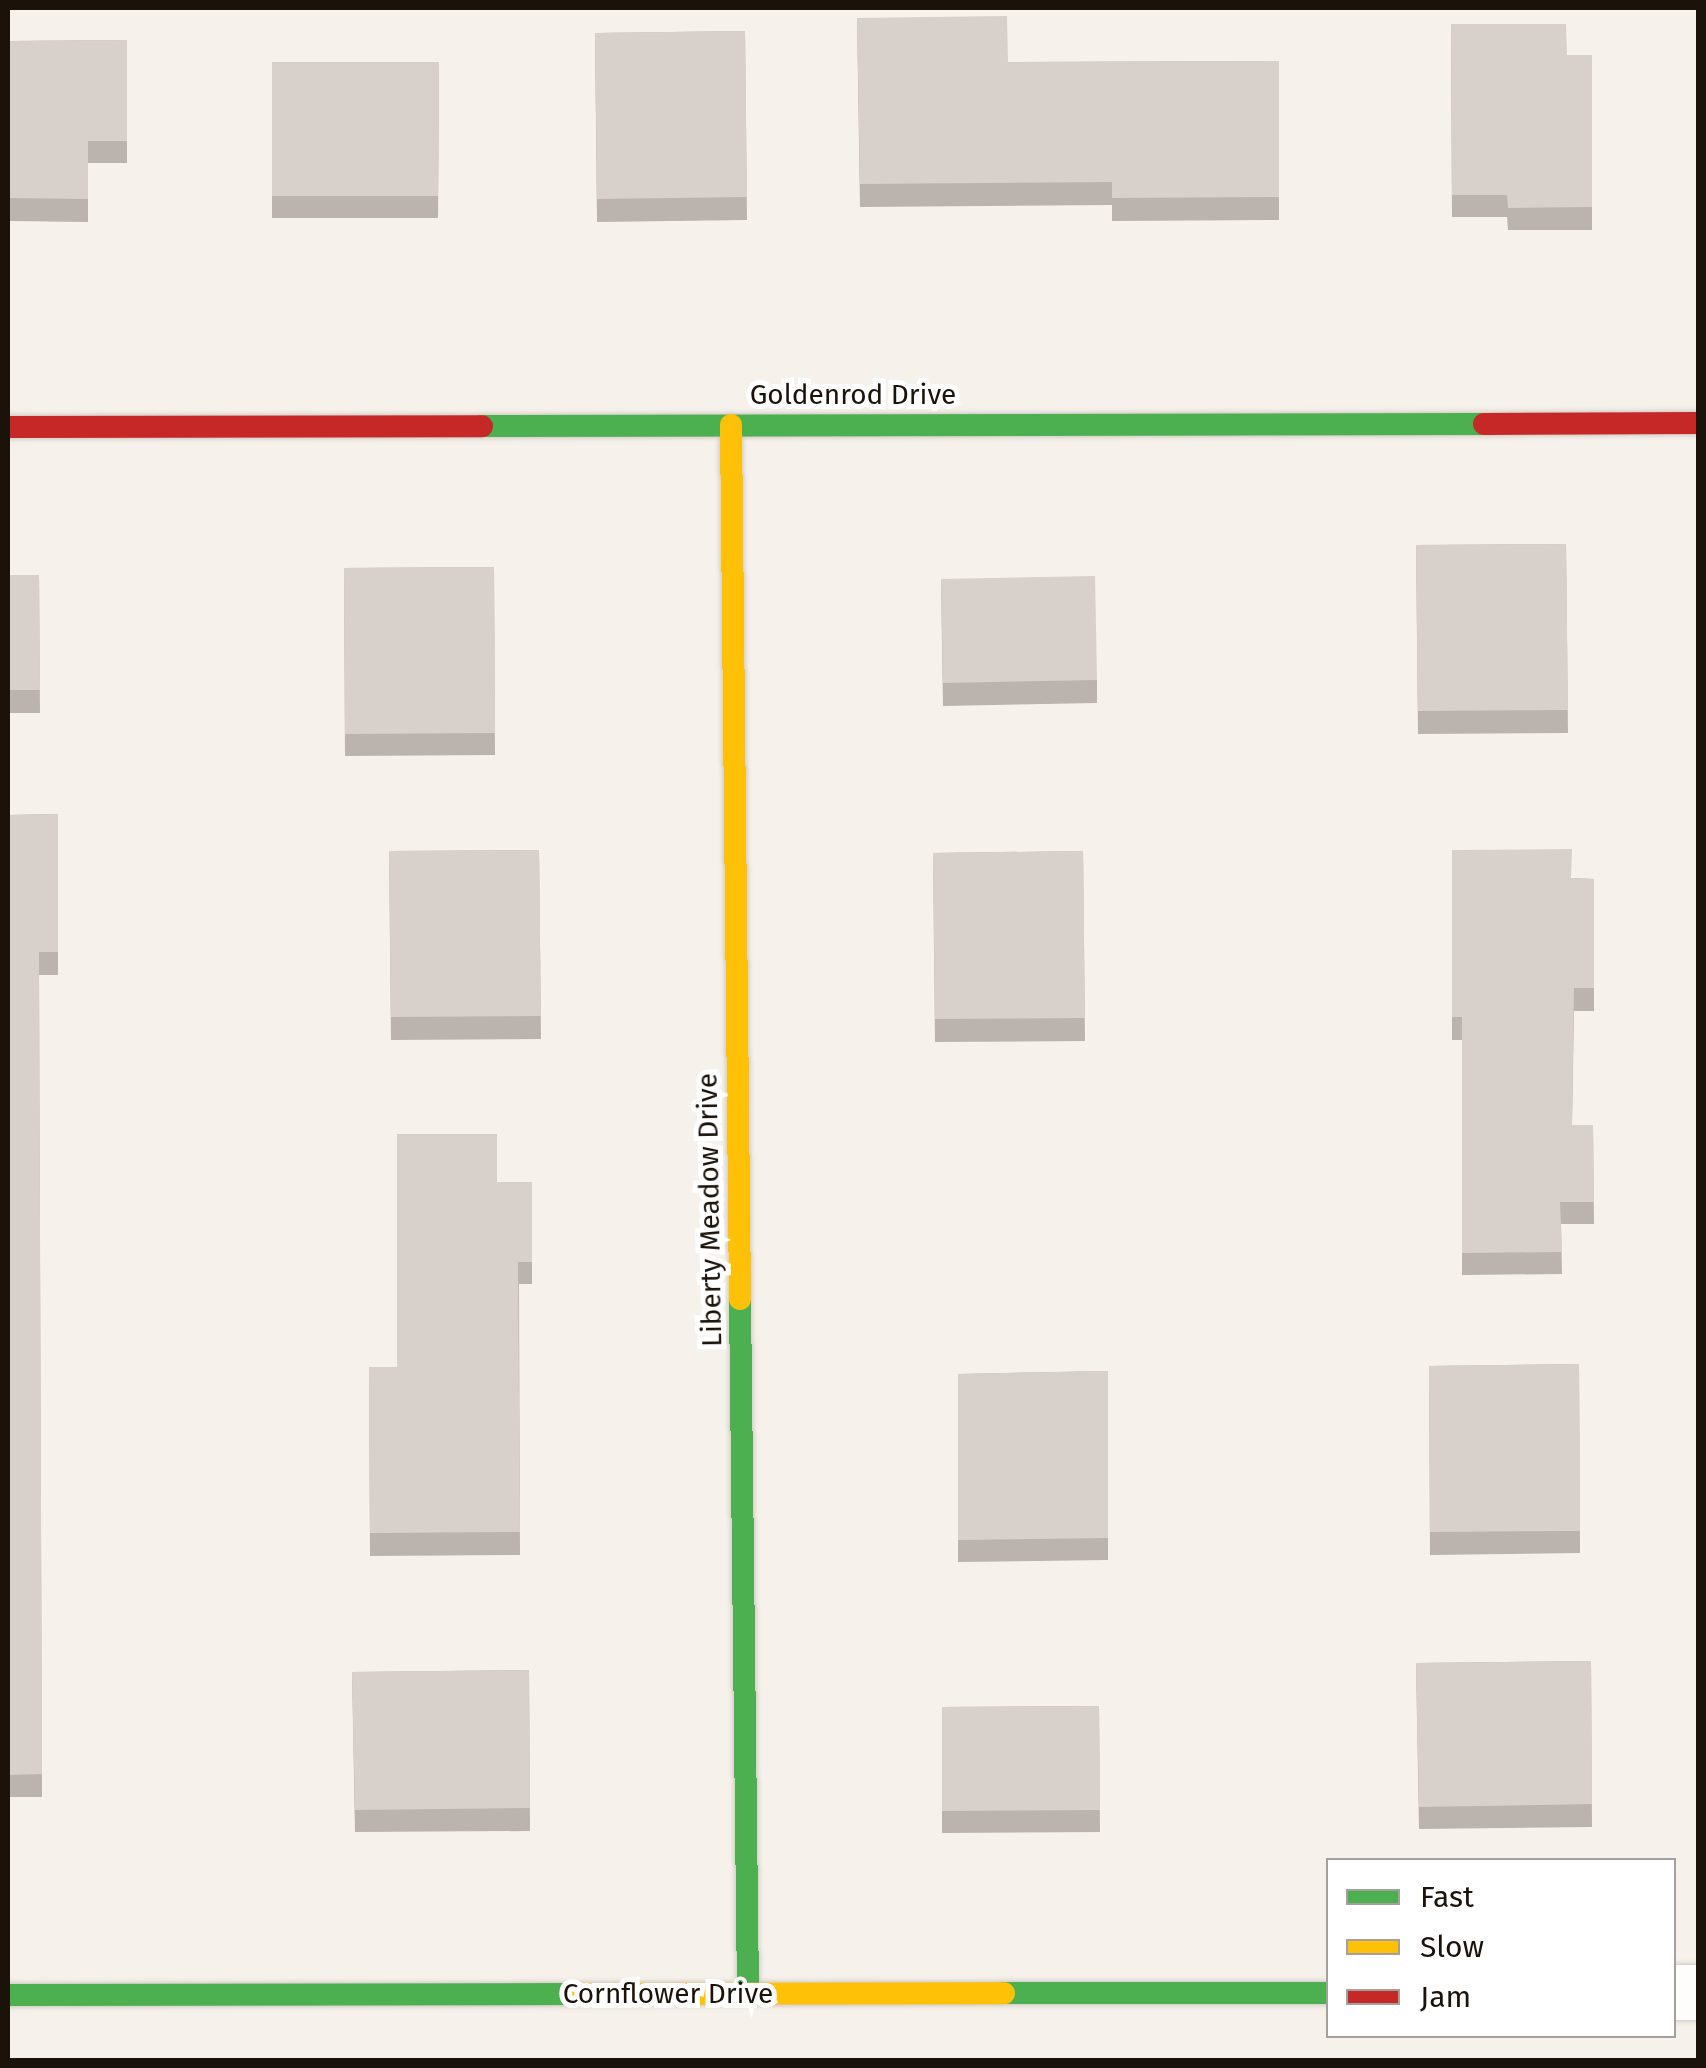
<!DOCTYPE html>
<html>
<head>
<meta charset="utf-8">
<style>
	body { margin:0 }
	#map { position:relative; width:1706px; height:2068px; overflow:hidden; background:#f6f1eb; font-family:"Fira Sans",sans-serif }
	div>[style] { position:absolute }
	.roads { filter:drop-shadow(0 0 2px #d2cbc5) drop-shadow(0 0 2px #d2cbc5) }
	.street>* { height:55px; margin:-27.5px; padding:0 27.5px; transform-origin:27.5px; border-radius:27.5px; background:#fefdfc }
	.fast>* { height:22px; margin:-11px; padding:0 11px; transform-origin:11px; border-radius:11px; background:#4caf50 }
	.slow>* { height:22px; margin:-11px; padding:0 11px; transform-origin:11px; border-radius:11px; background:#ffc107 }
	.jam>* { height:22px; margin:-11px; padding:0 11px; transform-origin:11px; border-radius:11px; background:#c62828 }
	.wall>* { inset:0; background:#bab3ae }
	.building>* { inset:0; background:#d8d0ca }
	span { translate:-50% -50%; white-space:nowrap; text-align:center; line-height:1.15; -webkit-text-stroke:10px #fff; paint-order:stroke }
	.street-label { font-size:28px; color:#1b120a }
	.frame { position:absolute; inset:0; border:10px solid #1b120a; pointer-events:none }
	.legend { position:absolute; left:1326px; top:1858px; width:350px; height:180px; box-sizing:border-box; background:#fff; border:2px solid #a4a09d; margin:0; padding:12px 18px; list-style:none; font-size:30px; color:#1b120a }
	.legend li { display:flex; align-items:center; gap:20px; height:50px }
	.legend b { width:50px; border:2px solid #a4a09d }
</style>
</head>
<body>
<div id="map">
	<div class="roads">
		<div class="street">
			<i style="left:1674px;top:1992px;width:24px"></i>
		</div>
		<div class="fast">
			<i style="left:482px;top:426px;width:1002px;rotate:-0.11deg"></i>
			<i style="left:740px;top:1299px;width:695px;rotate:89.34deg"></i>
			<i style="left:1004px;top:1993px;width:324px"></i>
			<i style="left:8px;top:1995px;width:564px;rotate:-0.1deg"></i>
		</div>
		<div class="slow">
			<i style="left:731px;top:425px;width:874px;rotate:89.41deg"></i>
			<i style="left:572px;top:1994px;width:432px;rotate:-0.1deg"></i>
		</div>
		<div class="jam">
			<i style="left:1484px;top:424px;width:214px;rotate:-0.3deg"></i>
			<i style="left:8px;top:427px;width:474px;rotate:-0.1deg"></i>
		</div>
	</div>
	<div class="wall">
		<i style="clip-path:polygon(857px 18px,1008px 62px,1279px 61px,1279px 220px,1112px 221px,1112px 205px,860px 207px)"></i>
		<i style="clip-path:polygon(1451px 24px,1567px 55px,1592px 55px,1592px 230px,1508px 230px,1507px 217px,1452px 217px)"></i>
		<i style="clip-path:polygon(745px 31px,747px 220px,597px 222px,595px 33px)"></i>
		<i style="clip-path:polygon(127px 40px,127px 163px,88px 163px,88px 222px,8px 221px,8px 41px)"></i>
		<i style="clip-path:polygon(272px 62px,439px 62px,438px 218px,272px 218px)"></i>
		<i style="clip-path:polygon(1566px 544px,1568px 733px,1418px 734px,1416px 545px)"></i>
		<i style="clip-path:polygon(494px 567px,495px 755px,345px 756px,344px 568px)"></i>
		<i style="clip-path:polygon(8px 575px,39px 575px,40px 713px,8px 713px)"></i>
		<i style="clip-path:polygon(941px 579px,1097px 680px,1097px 703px,943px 706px)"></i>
		<i style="clip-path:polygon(58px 814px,58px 975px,39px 975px,42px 1797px,8px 1797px,8px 815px)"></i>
		<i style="clip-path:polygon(539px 850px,541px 1039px,391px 1040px,389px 851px)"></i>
		<i style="clip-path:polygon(1452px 850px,1571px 878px,1594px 879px,1594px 1011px,1574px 1011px,1572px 1125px,1593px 1125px,1594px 1224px,1561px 1224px,1562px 1274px,1462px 1275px,1462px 1040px,1452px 1040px)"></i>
		<i style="clip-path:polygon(1083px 851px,1085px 1041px,935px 1042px,933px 853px)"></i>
		<i style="clip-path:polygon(497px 1182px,532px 1182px,532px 1284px,519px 1284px,520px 1555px,370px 1556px,369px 1367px,397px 1367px)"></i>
		<i style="clip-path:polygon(1579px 1364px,1580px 1553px,1430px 1555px,1429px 1366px)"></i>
		<i style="clip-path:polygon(1108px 1371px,1108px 1560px,958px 1562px,958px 1374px)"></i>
		<i style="clip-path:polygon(1591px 1661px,1592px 1827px,1419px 1829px,1416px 1663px)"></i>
		<i style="clip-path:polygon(529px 1670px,530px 1831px,355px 1832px,352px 1672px)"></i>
		<i style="clip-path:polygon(1099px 1706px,1100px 1832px,942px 1833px,942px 1707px)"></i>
	</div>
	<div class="building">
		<i style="clip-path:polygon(1007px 16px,1008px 62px,1279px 61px,1279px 197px,1112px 198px,1112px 182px,860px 184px,857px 18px)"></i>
		<i style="clip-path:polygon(1451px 24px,1566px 24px,1567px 55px,1592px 55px,1592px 207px,1508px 208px,1507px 195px,1452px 195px)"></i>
		<i style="clip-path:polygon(745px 31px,747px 197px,597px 199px,595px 33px)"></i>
		<i style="clip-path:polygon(127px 40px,127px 141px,88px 141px,88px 199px,8px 198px,8px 41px)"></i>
		<i style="clip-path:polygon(272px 62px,439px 62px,438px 196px,272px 196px)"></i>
		<i style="clip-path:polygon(1566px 544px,1568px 710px,1418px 711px,1416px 545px)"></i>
		<i style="clip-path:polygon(494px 567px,495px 733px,345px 734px,344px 568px)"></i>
		<i style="clip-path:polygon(8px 575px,39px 575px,40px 690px,8px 690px)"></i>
		<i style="clip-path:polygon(1095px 576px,1097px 680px,943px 683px,941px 579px)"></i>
		<i style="clip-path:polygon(58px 814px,58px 952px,39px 952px,42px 1774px,8px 1775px,8px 815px)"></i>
		<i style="clip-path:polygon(1572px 849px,1571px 878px,1594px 879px,1594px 988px,1574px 988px,1572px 1125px,1593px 1125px,1594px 1202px,1560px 1202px,1562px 1252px,1462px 1253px,1462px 1017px,1452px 1017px,1452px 850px)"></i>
		<i style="clip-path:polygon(539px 850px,541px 1016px,391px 1017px,389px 851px)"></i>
		<i style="clip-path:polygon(1083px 851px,1085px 1018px,935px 1019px,933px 853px)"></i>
		<i style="clip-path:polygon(397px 1134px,497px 1134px,497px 1182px,532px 1182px,532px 1262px,518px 1262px,520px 1532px,370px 1533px,369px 1367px,397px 1367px)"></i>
		<i style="clip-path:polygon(1579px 1364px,1580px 1531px,1430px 1532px,1429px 1366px)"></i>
		<i style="clip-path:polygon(1108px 1371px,1108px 1538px,958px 1540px,958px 1374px)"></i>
		<i style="clip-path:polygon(1591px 1661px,1592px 1804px,1419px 1807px,1416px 1663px)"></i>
		<i style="clip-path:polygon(529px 1670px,530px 1808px,355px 1810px,352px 1672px)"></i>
		<i style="clip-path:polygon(1099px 1706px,1100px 1810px,942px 1811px,942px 1707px)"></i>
	</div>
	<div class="street-label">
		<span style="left:853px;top:395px">Goldenrod Drive</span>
		<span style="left:710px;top:1210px;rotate:-91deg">Liberty Meadow Drive</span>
		<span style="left:668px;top:1994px">Cornflower Drive</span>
	</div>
	<div class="frame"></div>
	<ul class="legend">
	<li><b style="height:12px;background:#4caf50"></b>Fast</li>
	<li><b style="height:12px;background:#ffc107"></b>Slow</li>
	<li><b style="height:12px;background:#c62828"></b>Jam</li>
	</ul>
</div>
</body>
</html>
